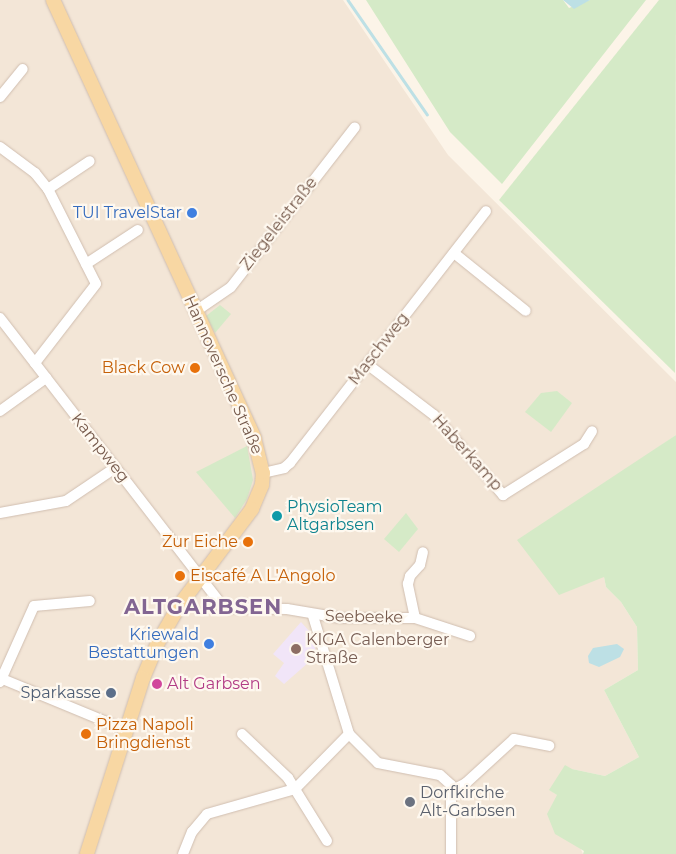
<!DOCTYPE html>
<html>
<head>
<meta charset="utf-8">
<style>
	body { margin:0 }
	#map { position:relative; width:676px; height:854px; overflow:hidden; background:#fcf4e8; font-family:Montserrat,sans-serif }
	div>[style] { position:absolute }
	.residential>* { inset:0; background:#f3e6d7 }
	.education>* { inset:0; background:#f1e5f8 }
	.green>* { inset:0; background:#d5eac7 }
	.water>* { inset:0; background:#bde0e5 }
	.stream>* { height:2.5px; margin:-1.25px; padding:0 1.25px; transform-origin:1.25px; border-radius:1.25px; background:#bde0e5 }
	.roads { filter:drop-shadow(0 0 1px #d0beb0) drop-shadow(0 0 1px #d0beb0) }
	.minor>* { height:10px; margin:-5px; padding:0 5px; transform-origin:5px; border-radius:5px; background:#fff }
	.major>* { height:14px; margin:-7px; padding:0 7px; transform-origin:7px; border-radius:7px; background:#f8d7a3 }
	.dots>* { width:14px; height:14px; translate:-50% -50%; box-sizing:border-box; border:2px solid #fef8ef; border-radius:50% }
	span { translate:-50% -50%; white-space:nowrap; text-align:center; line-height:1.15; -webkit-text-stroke:4.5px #fef8ef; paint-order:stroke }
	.shop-label { font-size:16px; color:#366cbe }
	.right { translate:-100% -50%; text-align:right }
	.street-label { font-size:16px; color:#765a4c }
	.food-label { font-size:16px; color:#c56008 }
	.left { translate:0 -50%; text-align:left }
	.culture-label { font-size:16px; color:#0d838f }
	.education-label { font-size:16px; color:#785e54 }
	.hotel-label { font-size:16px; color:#b23c85 }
	.service-label { font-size:16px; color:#4e5e75 }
	.worship-label { font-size:16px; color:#5b616d }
	.district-label { font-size:21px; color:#826592; font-weight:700; letter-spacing:1px }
</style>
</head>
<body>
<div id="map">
	<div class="residential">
		<i style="clip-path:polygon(0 0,343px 0,448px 155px,676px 382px,676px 435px,624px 471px,604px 577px,606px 587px,621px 602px,637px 627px,638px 670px,604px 690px,639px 757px,605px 776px,572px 769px,550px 790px,557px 795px,583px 854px,0 854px)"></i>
	</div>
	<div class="education">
		<i style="clip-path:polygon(301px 622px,310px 632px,317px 655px,284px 684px,275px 676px,284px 663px,273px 654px)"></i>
	</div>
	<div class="green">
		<i style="clip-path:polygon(366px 0,563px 0,569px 8px,590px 0,646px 0,502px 184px,450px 132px)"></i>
		<i style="clip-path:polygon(659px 0,676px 0,675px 373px,499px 200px)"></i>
		<i style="clip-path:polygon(220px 305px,231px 314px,215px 333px,206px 316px)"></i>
		<i style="clip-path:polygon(557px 391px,572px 403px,551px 432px,525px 412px,541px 393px)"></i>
		<i style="clip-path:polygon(676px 435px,676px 854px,583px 854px,584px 851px,555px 834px,547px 814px,557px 795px,549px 790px,565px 765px,572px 769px,605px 776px,639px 757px,604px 690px,638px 670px,637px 627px,621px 602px,606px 587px,604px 577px,559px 595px,517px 540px)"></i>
		<i style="clip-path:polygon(247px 446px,253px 480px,247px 499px,235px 518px,196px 472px)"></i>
		<i style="clip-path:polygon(406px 513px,418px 529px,399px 552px,384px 539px)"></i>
	</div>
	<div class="water">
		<i style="clip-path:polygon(563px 0,590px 0,574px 9px)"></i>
		<i style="clip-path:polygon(617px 644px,624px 649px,620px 657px,599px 667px,589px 663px,588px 656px,593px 648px)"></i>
	</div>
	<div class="stream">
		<i style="left:348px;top:0;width:139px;rotate:55.3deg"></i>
	</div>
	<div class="roads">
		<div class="minor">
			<i style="left:0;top:97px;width:36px;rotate:-51deg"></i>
			<i style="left:0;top:147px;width:44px;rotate:36.6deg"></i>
			<i style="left:35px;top:173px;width:21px;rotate:51deg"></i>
			<i style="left:48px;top:189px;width:106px;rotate:63.2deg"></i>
			<i style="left:96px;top:284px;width:100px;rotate:127.7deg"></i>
			<i style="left:48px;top:189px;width:50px;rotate:-33.7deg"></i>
			<i style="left:454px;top:253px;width:92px;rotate:38.9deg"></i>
			<i style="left:86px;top:264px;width:62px;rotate:-33.2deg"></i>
			<i style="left:196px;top:311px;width:42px;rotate:-34.4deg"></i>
			<i style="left:231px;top:287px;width:202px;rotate:-52.2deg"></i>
			<i style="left:0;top:318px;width:366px;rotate:52.3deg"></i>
			<i style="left:224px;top:608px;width:63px;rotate:0.9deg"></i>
			<i style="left:287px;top:609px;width:54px;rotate:9.6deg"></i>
			<i style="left:340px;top:618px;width:75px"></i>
			<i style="left:415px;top:618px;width:58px;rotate:18.1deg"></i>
			<i style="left:367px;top:364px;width:84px;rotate:37.3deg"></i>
			<i style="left:434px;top:415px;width:106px;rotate:49.2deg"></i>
			<i style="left:503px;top:495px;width:96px;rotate:-32.2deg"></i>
			<i style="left:584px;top:444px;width:15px;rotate:-58deg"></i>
			<i style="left:0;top:411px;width:57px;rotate:-35.7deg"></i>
			<i style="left:263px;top:473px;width:22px;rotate:-13deg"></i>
			<i style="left:284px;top:468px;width:8px;rotate:-40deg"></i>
			<i style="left:290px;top:463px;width:319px;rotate:-52.1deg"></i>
			<i style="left:0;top:513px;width:67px;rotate:-10.3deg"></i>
			<i style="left:66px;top:501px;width:59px;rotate:-34deg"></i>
			<i style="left:313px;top:616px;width:123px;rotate:73deg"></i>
			<i style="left:349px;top:734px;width:41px;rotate:45deg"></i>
			<i style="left:378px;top:763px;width:63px;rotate:11deg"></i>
			<i style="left:440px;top:775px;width:15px;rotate:42deg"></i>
			<i style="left:451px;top:785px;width:69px;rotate:90deg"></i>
			<i style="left:415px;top:618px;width:35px;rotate:-102deg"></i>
			<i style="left:408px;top:584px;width:8px;rotate:-76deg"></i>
			<i style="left:410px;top:576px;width:15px;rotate:-48deg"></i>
			<i style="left:420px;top:565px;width:13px;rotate:-77deg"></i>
			<i style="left:0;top:678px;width:136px;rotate:22.4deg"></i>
			<i style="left:0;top:682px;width:83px;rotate:-65.9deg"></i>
			<i style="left:34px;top:606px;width:56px;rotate:-5.1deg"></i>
			<i style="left:242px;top:734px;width:64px;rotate:43.7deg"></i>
			<i style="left:288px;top:778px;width:74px;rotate:58.2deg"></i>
			<i style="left:453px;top:790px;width:15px;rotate:-28deg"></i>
			<i style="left:466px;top:783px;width:65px;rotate:-42.5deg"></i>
			<i style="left:514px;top:739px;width:36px;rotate:11deg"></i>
			<i style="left:183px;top:854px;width:24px;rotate:-68deg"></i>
			<i style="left:192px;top:832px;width:23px;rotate:-50deg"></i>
			<i style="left:207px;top:814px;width:91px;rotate:-15.9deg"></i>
			<i style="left:295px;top:789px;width:77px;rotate:-45.5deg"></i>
		</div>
		<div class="major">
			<i style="left:53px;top:0;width:482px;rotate:65.3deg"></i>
			<i style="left:254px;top:438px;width:36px;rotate:76deg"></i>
			<i style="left:263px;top:473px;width:12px;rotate:95deg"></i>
			<i style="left:262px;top:485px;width:26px;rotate:113deg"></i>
			<i style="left:252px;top:509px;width:121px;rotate:127deg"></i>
			<i style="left:179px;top:606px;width:39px;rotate:120deg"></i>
			<i style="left:159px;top:640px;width:41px;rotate:112.8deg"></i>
			<i style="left:143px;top:678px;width:185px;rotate:107.7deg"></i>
		</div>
	</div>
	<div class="dots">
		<i style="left:192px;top:213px;background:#3f7fe0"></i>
		<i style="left:195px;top:368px;background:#e8710a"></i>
		<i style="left:277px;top:516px;background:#0f9aa8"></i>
		<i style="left:248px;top:542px;background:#e8710a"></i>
		<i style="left:180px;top:576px;background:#e8710a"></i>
		<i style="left:209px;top:644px;background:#3f7fe0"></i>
		<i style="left:296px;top:649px;background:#8d6e63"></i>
		<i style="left:157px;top:684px;background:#d1479c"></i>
		<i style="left:111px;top:693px;background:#5c6f8a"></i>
		<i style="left:86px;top:734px;background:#e8710a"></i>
		<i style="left:410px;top:802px;background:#6b7280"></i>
	</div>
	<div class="shop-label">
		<span class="right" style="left:182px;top:213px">TUI TravelStar</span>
		<span class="right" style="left:199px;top:644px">Kriewald<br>Bestattungen</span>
	</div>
	<div class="street-label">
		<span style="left:279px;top:224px;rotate:-52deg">Ziegeleistraße</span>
		<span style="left:379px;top:349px;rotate:-52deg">Maschweg</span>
		<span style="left:223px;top:375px;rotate:66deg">Hannoversche Straße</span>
		<span style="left:100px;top:448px;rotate:52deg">Kampweg</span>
		<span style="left:467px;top:453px;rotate:48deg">Haberkamp</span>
		<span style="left:364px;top:617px;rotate:1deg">Seebeeke</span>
	</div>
	<div class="food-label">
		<span class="right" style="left:185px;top:368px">Black Cow</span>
		<span class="right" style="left:238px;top:542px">Zur Eiche</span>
		<span class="left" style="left:190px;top:576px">Eiscafé A L'Angolo</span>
		<span class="left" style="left:96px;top:734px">Pizza Napoli<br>Bringdienst</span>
	</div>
	<div class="culture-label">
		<span class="left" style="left:287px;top:516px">PhysioTeam<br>Altgarbsen</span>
	</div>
	<div class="education-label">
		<span class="left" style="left:306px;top:649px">KIGA Calenberger<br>Straße</span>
	</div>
	<div class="hotel-label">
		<span class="left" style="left:167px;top:684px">Alt Garbsen</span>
	</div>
	<div class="service-label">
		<span class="right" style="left:101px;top:693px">Sparkasse</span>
	</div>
	<div class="worship-label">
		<span class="left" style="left:420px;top:802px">Dorfkirche<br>Alt-Garbsen</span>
	</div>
	<div class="district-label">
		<span style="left:203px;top:607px">ALTGARBSEN</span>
	</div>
</div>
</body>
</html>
